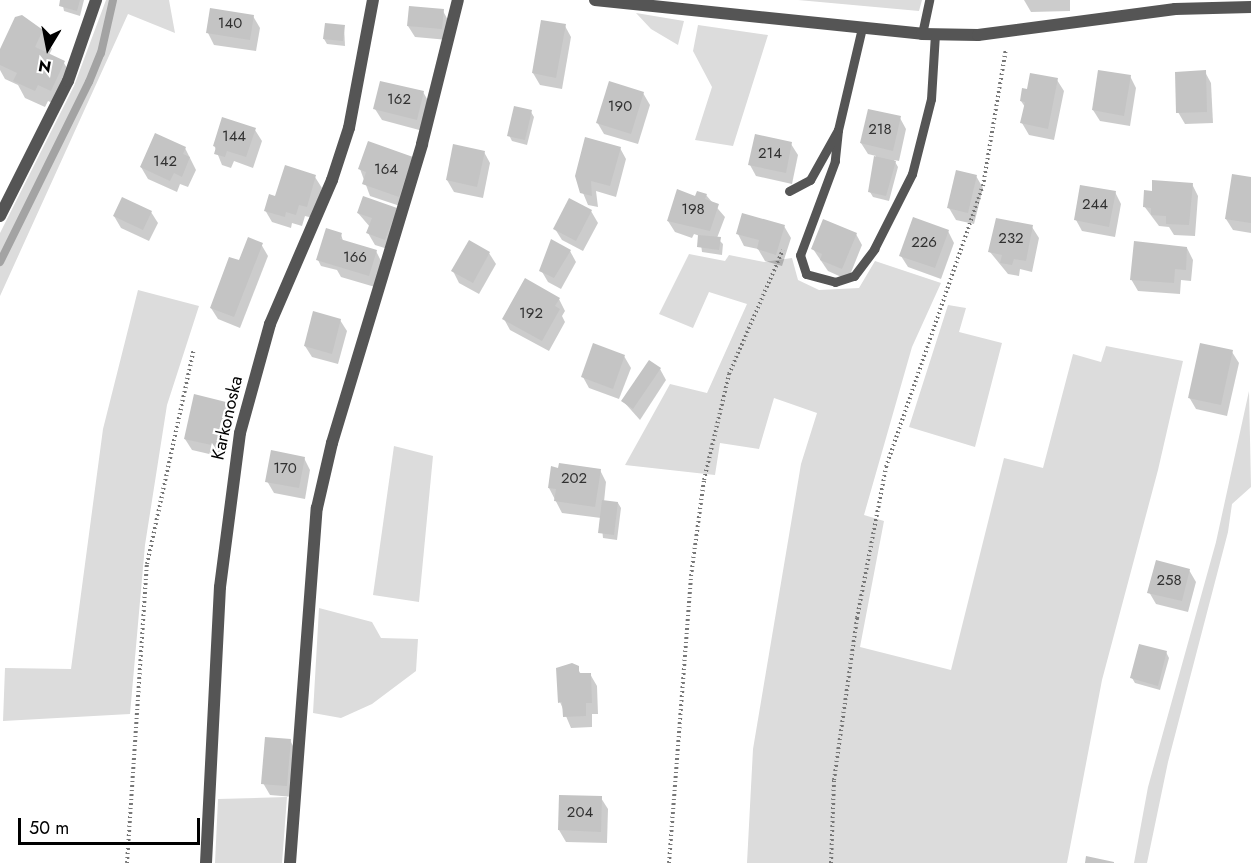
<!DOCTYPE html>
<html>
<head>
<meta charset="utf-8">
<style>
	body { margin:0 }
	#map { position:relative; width:1251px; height:863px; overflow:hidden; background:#fff; font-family:Jost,sans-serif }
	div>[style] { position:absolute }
	.green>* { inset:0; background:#dcdcdc }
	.shadow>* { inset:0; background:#0003 }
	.stream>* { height:8px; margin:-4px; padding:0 4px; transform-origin:4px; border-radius:4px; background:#a3a3a3 }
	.building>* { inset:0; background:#c4c4c4 }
	.path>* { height:4px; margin-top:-2px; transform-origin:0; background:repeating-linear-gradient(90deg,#777 0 1.5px,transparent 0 4.5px) }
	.service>* { height:9px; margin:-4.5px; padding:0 4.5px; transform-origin:4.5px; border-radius:4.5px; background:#555 }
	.minor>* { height:12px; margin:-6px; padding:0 6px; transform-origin:6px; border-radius:6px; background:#555 }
	.tertiary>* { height:12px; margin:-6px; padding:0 6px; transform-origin:6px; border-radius:6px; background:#555 }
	span { translate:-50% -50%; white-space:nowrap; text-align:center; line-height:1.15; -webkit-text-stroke:4.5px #fff; paint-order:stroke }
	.number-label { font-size:15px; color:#313131 }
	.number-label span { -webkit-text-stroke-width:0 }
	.street-label { font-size:18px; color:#000 }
	.north { position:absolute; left:18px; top:18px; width:60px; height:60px; -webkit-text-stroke:4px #fff; paint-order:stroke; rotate:190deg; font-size:16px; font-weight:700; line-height:24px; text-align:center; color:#000 }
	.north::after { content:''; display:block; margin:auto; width:21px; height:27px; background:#000; clip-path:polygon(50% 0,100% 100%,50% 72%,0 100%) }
	.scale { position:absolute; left:18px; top:818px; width:182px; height:27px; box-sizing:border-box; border:3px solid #000; border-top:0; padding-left:8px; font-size:18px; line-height:21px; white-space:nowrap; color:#000; -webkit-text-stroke:4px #fff; paint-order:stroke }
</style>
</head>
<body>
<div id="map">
	<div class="green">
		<i style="clip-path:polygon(106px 0,169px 0,175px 33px,128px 14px,0 296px,0 233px,74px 86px)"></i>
		<i style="clip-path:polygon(798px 0,922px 0,919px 11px)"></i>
		<i style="clip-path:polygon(636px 13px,684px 21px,678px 45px,651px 29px)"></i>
		<i style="clip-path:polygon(698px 25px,768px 35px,733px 146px,695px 140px,712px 87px,693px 51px)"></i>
		<i style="clip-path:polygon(689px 254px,725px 261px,729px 255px,764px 262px,792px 258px,798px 280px,819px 290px,859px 288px,875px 261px,941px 283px,912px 347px,864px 515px,884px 521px,860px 647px,951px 670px,1004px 458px,1043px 468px,1073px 354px,1101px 362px,1106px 346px,1183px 361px,1158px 470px,1102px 680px,1067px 863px,747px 863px,753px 749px,801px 464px,817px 413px,774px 398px,759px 449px,720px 443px,715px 475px,625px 465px,670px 384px,707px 393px,747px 304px,709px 292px,693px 328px,659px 314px)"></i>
		<i style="clip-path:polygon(138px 290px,199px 306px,167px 405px,145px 545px,130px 714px,3px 721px,5px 668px,71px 669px,103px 429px)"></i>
		<i style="clip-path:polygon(948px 305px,966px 308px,959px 332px,1002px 343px,975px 447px,909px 427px)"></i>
		<i style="clip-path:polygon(1249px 391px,1251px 487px,1232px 504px,1228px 532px,1168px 762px,1147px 863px,1134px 863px,1148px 787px,1216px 542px)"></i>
		<i style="clip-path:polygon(394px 446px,433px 456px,419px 602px,373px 595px)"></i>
		<i style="clip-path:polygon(319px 608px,372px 622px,381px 638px,418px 639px,416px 671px,372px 704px,341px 718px,313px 713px)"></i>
		<i style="clip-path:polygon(287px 797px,282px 863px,215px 863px,218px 799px)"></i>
	</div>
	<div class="shadow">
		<i style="clip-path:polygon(62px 0,84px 0,80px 16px,64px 11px)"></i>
		<i style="clip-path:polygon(1024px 0,1070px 0,1070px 11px,1031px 12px)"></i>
		<i style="clip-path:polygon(443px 11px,449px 22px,448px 40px,415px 37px,408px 26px)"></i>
		<i style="clip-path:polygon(253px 16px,260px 28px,256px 51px,214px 45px,208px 33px)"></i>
		<i style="clip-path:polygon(344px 26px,345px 46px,327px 44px,324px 39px)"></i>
		<i style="clip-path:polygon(565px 26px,571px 37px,562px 89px,540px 85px,533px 73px)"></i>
		<i style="clip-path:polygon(42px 31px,52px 49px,49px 55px,64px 63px,74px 80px,61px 107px,48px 101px,45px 107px,25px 98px,18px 85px,5px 79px,0 70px,0 52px)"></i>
		<i style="clip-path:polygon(1205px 72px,1211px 83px,1213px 123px,1185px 124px,1178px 112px)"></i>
		<i style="clip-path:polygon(1130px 76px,1136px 88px,1130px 126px,1100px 121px,1093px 110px)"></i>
		<i style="clip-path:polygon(1057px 80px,1064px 91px,1054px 140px,1029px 135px,1022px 123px,1025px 107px,1021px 101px,1028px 91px)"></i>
		<i style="clip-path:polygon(423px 92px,430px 104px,423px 131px,382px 120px,375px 109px)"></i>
		<i style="clip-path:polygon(643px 93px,650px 105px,638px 144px,604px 134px,597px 122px)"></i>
		<i style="clip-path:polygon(531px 112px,534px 117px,527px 145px,512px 141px,509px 135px)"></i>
		<i style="clip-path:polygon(900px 118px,906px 129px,899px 161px,894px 160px,898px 167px,889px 201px,873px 197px,870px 192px,876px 156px,868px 154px,861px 143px)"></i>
		<i style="clip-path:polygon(255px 130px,262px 141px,253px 168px,234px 161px,231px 168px,222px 165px,214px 145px)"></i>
		<i style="clip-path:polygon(791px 144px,798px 155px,792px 184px,756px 176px,750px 165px)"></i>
		<i style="clip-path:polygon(185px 148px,196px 170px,188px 187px,180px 184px,177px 192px,148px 179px,141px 167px)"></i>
		<i style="clip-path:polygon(620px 148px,626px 159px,616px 197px,596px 191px,598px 207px,588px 205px,576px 176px)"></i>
		<i style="clip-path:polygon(484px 152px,490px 163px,483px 198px,454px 192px,447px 180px)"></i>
		<i style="clip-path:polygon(412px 158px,406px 208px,370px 196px,360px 169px)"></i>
		<i style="clip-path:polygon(976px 176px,983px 188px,974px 224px,956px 220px,949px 208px)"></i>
		<i style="clip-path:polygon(315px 177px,322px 188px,313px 218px,305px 216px,302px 226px,292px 223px,291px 228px,272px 222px,265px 210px,276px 198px)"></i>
		<i style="clip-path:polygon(1251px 178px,1251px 233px,1233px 230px,1226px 219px)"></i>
		<i style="clip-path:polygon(1192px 184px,1198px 196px,1195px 236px,1174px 235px,1169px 227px,1159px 226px,1144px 206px,1153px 193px)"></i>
		<i style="clip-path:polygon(1115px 192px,1121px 204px,1115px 237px,1082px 231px,1076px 220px)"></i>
		<i style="clip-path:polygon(706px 195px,725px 217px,717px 238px,723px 244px,722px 255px,702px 252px,700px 236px,694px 234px,692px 238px,675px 232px,668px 221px,696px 198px)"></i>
		<i style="clip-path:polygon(396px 209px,391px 250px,375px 245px,368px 233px,370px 227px,358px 213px)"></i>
		<i style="clip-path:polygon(591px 211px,598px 223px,583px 251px,562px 240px,555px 229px)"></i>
		<i style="clip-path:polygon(151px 212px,158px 223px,149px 241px,121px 228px,114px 216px)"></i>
		<i style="clip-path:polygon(784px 226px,791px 238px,782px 266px,765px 261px,758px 249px,744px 246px,738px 234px)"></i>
		<i style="clip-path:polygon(1032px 227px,1039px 238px,1032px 272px,1020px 269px,1019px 276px,1008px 274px,990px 252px)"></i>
		<i style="clip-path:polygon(948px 231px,954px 243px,941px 279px,908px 267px,901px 256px)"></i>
		<i style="clip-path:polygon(341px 234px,343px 241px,376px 251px,382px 263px,375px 287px,341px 277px,337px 270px,321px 266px,318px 260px)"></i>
		<i style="clip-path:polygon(856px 234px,862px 245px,848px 280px,828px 271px,813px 249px)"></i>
		<i style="clip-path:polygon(261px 244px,268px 256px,240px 328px,218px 319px,211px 308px,240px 262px)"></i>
		<i style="clip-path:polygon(1187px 248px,1193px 260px,1191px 281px,1181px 280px,1180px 294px,1138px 291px,1131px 279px)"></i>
		<i style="clip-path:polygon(570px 251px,576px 262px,561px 289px,548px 282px,541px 270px)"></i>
		<i style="clip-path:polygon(489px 253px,496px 264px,479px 294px,459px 283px,453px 271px)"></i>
		<i style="clip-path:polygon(559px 299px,565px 311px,562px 316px,565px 322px,549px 351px,510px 330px,504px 319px)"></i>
		<i style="clip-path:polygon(340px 320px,347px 331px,338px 364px,312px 357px,305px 346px)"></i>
		<i style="clip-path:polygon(1232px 352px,1239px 363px,1227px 416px,1196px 409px,1189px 397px)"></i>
		<i style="clip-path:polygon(624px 356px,631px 368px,619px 399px,589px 388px,583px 377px)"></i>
		<i style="clip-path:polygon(660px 369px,666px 380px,640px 420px,623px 401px)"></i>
		<i style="clip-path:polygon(225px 403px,231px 415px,222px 457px,192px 450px,185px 439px)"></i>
		<i style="clip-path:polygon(304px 458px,310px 470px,305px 499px,274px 493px,267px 481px)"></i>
		<i style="clip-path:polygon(600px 470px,606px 482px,604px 502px,618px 503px,621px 508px,617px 540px,603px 538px,601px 518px,562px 513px,549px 488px)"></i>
		<i style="clip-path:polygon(1189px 570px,1196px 582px,1188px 612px,1156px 604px,1149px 592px)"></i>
		<i style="clip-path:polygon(1166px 652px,1169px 658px,1160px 690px,1135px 683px,1132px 678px)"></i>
		<i style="clip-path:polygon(575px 665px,581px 674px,590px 674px,597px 686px,598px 714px,592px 714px,592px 727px,571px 728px,560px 702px)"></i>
		<i style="clip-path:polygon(290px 740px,296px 752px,293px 797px,270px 795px,263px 783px)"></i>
		<i style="clip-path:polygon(561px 796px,601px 798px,608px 809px,607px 843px,566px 842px,559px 830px)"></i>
	</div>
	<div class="stream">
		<i style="left:0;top:262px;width:201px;rotate:-63.7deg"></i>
		<i style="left:89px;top:82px;width:31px;rotate:-68deg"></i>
		<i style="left:101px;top:53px;width:54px;rotate:-77.2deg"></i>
	</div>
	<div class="building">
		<i style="clip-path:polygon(60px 0,80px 0,77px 11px,59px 6px)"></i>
		<i style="clip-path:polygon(409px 6px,444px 9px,442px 29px,407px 26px)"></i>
		<i style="clip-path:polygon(210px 8px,254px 15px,250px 40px,206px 33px)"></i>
		<i style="clip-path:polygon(22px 15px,43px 30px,35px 47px,65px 61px,51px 91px,38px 85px,35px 91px,13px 81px,17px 73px,0 65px,0 49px,15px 17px)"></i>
		<i style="clip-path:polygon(541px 20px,566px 24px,556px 78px,532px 73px)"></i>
		<i style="clip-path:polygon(325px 23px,345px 25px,343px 41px,323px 39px)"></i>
		<i style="clip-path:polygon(1098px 70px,1131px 75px,1124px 116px,1092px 110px)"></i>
		<i style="clip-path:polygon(1206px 70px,1207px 112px,1176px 113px,1175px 72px)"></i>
		<i style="clip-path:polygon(1030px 73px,1058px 78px,1048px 129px,1020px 123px,1025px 102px,1020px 101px,1022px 88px,1027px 89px)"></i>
		<i style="clip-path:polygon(380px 81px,424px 91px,417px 120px,373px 109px)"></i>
		<i style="clip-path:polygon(609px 81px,644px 92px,631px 134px,596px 123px)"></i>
		<i style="clip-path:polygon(514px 106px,532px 110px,525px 140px,507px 136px)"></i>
		<i style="clip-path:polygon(868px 109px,901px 116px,893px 151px,860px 143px)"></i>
		<i style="clip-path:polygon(222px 117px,256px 128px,246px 157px,227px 151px,225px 157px,214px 154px,216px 147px,213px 146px)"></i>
		<i style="clip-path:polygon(155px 133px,186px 147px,183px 154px,190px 157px,182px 177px,174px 173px,170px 181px,140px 167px)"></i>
		<i style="clip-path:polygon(755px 134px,792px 142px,786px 173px,748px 165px)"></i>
		<i style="clip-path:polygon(585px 137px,621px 147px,610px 186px,591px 181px,592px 196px,580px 193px,575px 176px)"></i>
		<i style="clip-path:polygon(368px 141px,413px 157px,399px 197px,362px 184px,366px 172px,358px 169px)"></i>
		<i style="clip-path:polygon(453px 144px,485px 151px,477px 187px,446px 180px)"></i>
		<i style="clip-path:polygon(874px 156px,896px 161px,886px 196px,868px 192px)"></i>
		<i style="clip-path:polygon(285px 165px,316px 175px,307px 207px,299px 205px,296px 215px,286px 212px,285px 217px,264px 211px,269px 194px,275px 196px)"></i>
		<i style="clip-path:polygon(956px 170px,977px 175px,968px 213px,947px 208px)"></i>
		<i style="clip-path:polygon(1232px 174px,1251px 177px,1251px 223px,1225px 219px)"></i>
		<i style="clip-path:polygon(1152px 180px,1193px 183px,1189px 225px,1166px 224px,1166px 216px,1151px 215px,1151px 208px,1143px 207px,1144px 190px,1152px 191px)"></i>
		<i style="clip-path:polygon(1080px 185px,1116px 191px,1109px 227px,1074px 220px)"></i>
		<i style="clip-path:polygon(677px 189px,695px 196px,697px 191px,707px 194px,705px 199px,719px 204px,710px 231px,667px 221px)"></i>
		<i style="clip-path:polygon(363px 196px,397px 208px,385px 240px,366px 233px,372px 218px,357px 213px)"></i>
		<i style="clip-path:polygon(122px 197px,152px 211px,143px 230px,113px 216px)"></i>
		<i style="clip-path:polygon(569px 198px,592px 210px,576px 241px,553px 229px)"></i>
		<i style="clip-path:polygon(742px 213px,785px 225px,776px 255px,757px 249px,759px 240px,736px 234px)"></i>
		<i style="clip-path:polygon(913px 217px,949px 230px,935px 268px,899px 256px)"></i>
		<i style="clip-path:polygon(996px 218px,1033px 225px,1026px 261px,1014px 259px,1012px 265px,1000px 263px,1002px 255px,988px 252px)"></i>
		<i style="clip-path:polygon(823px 219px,857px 233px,842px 269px,820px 260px,822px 254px,811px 249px)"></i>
		<i style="clip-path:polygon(326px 228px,342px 233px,340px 239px,377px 250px,369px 276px,316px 260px)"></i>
		<i style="clip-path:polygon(698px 235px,721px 237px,719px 250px,697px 247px)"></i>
		<i style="clip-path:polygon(248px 237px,263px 243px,234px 317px,210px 308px,229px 257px,239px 260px)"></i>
		<i style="clip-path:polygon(551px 239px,571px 250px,554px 278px,539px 271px)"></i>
		<i style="clip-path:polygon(469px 240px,490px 252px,473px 283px,451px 271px)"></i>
		<i style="clip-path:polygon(1134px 241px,1187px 247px,1186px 270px,1175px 269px,1174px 283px,1130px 280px)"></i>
		<i style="clip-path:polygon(525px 278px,560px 298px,555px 306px,560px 309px,542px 341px,502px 319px)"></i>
		<i style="clip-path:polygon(313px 311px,341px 319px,332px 354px,304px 346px)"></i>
		<i style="clip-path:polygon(593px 343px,625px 355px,613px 389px,581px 377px)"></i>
		<i style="clip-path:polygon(1200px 343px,1233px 350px,1221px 405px,1188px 398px)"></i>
		<i style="clip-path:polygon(649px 360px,661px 368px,633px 409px,621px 401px)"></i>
		<i style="clip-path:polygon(194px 394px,226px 402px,216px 446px,184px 439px)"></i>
		<i style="clip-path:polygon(271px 450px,305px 457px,299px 488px,265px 482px)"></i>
		<i style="clip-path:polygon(559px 463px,601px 469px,595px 507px,554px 501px,556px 489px,548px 488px,551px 466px,558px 468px)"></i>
		<i style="clip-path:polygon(602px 500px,618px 502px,614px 535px,598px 533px)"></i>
		<i style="clip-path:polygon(1156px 560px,1190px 569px,1182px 601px,1147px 593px)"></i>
		<i style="clip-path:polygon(1139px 644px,1167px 651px,1158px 686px,1130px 678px)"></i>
		<i style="clip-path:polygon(572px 663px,579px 666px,579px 673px,591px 673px,592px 703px,586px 703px,586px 716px,563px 717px,562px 702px,558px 703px,556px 668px)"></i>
		<i style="clip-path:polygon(265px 737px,291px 739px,287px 786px,261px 784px)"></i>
		<i style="clip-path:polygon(559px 795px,602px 796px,601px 832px,558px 830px)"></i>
		<i style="clip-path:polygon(1086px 856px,1114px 862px,1114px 863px,1085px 863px)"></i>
	</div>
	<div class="path">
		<i style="left:127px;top:863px;width:300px;rotate:-86.2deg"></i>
		<i style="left:147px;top:564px;width:220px;rotate:-77.7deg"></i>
		<i style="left:669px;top:863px;width:288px;rotate:-85.6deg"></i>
		<i style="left:691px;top:576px;width:97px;rotate:-82.3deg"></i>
		<i style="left:704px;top:480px;width:109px;rotate:-76.7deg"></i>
		<i style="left:729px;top:374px;width:135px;rotate:-66.5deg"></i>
		<i style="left:831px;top:863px;width:83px;rotate:-87.9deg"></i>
		<i style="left:834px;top:780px;width:164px;rotate:-81.9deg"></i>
		<i style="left:857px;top:618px;width:154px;rotate:-79.1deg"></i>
		<i style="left:886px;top:467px;width:297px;rotate:-71deg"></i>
		<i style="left:983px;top:186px;width:139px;rotate:-80.5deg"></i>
	</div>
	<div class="service">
		<i style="left:922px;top:34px;width:35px;rotate:-78deg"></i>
		<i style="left:838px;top:130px;width:31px;rotate:96deg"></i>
		<i style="left:835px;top:161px;width:100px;rotate:110.4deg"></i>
		<i style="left:800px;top:255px;width:20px;rotate:72deg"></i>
		<i style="left:806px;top:274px;width:30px;rotate:15deg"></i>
		<i style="left:835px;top:282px;width:20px;rotate:-18deg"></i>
		<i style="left:854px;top:276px;width:34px;rotate:-53deg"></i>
		<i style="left:874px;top:249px;width:84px;rotate:-63.1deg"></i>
		<i style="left:912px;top:174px;width:77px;rotate:-75.8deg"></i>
		<i style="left:931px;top:99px;width:65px;rotate:-86.5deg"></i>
		<i style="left:789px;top:191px;width:24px;rotate:-28deg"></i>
		<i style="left:810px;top:180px;width:57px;rotate:-60.8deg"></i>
		<i style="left:838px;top:130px;width:105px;rotate:-76.8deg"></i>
	</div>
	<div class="minor">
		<i style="left:0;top:216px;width:151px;rotate:-63.3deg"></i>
		<i style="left:68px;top:81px;width:86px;rotate:-70.9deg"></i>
		<i style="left:206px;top:863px;width:276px;rotate:-87.1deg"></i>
		<i style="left:220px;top:587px;width:155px;rotate:-82.6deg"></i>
		<i style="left:240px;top:433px;width:113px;rotate:-74.6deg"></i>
		<i style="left:270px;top:324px;width:157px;rotate:-66.7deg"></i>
		<i style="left:332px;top:180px;width:55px;rotate:-71.9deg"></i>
		<i style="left:349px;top:128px;width:130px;rotate:-79.4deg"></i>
		<i style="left:290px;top:863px;width:356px;rotate:-85.7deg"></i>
		<i style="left:317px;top:508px;width:67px;rotate:-77deg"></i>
		<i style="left:332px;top:443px;width:312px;rotate:-73.2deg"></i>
		<i style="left:422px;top:144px;width:148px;rotate:-76deg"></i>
	</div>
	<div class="tertiary">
		<i style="left:595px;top:0;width:329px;rotate:5.9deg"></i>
		<i style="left:922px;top:34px;width:56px;rotate:1deg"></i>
		<i style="left:978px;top:35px;width:199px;rotate:-7.5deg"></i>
		<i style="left:1175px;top:9px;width:76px;rotate:-1.5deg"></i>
	</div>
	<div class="number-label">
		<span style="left:230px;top:24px">140</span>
		<span style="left:399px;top:100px">162</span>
		<span style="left:620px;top:107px">190</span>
		<span style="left:880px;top:130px">218</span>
		<span style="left:234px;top:137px">144</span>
		<span style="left:770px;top:154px">214</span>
		<span style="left:165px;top:162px">142</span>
		<span style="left:386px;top:170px">164</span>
		<span style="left:1095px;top:205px">244</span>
		<span style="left:693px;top:210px">198</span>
		<span style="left:1011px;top:239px">232</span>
		<span style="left:924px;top:243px">226</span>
		<span style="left:355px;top:258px">166</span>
		<span style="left:531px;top:314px">192</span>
		<span style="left:285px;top:469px">170</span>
		<span style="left:574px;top:479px">202</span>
		<span style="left:1169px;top:581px">258</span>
		<span style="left:580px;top:813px">204</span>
	</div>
	<div class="street-label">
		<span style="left:227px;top:418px;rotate:-77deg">Karkonoska</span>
	</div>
	<div class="north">N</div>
	<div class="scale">50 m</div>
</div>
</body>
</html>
